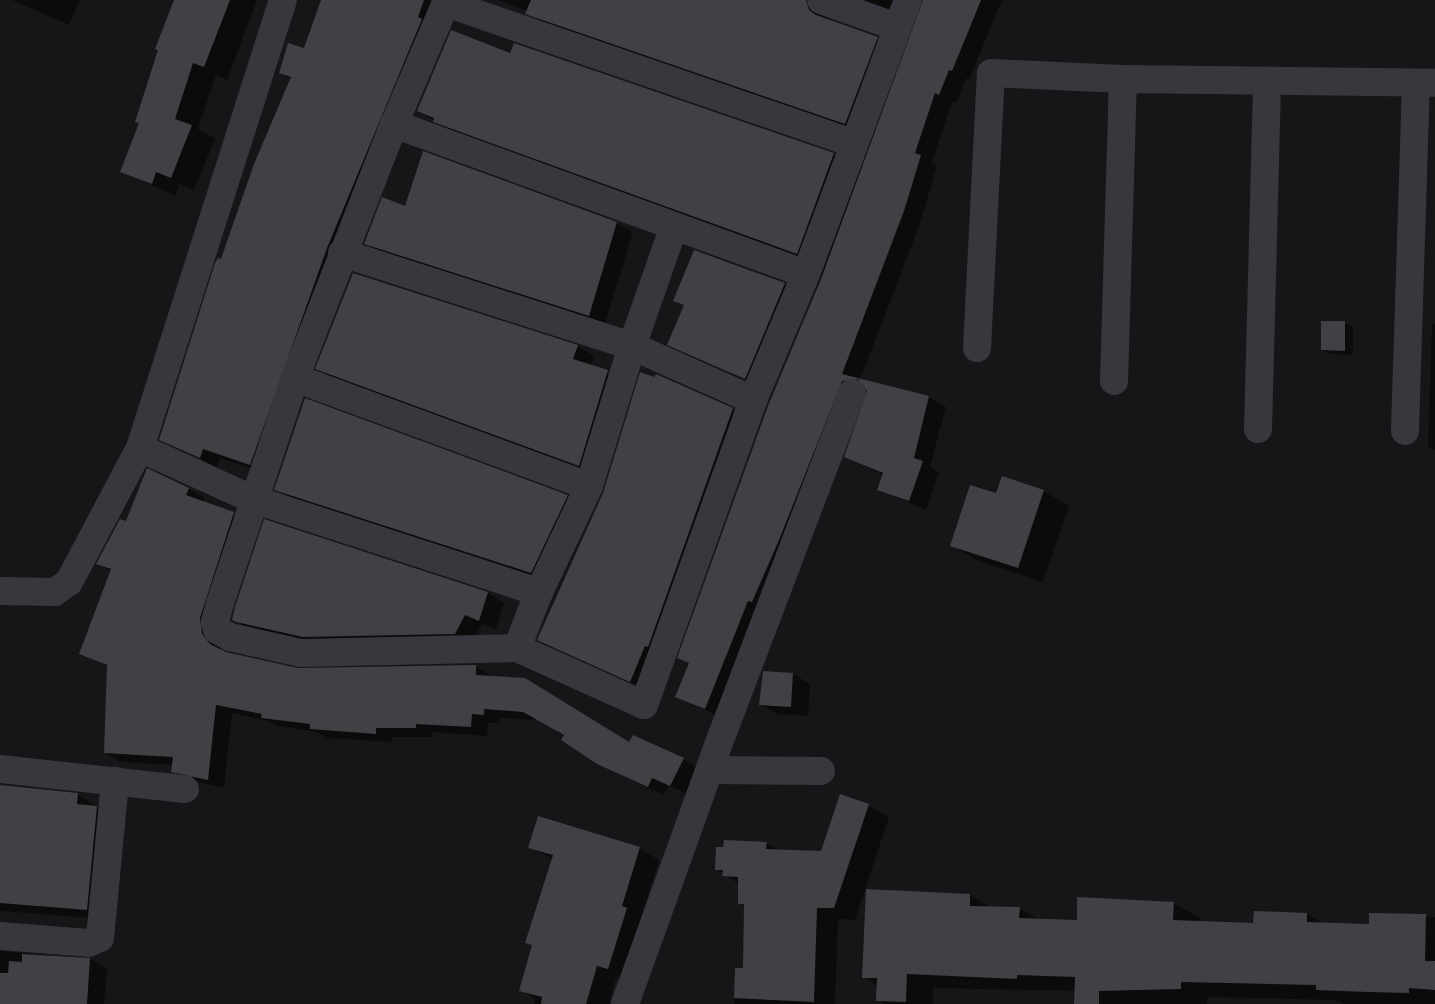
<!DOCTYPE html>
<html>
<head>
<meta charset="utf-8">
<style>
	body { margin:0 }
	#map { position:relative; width:1435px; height:1004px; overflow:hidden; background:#161618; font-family:Overpass,sans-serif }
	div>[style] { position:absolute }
	.shadow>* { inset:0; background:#0007 }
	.building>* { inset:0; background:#404145 }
	.minor>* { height:28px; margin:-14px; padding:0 14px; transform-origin:14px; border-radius:14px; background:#37383d }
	span { translate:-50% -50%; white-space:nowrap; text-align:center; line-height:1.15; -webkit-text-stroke:4px #111113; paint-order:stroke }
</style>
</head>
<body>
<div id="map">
	<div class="shadow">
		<i style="clip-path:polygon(12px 0,80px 0,69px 25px)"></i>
		<i style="clip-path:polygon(175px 0,257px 0,227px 80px,216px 75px,198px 129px,215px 139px,194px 190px,179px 184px,175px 196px,122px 171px,140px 124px)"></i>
		<i style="clip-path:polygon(325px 0,444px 0,267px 474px,220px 458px,217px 467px,161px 439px,222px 260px,291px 79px,280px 72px,305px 50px)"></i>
		<i style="clip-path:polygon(498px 0,826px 0,822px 14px,828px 20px,877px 38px,894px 48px,862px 132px,544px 23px,528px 11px)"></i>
		<i style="clip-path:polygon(860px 0,913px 0,906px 16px)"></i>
		<i style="clip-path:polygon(923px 0,1002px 0,969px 80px,966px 78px,956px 103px,952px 102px,932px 163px,937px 165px,921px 221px,860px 380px,929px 397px,946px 407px,930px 467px,939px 472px,926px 510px,878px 489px,883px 475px,846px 457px,869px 391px,859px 390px,722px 718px,676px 696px,690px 664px,679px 658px)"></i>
		<i style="clip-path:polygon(515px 45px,834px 154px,851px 164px,814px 263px,451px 131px,418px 110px,511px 55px)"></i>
		<i style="clip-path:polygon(424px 153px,617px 223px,633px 232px,605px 324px,381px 252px,366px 243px,406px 207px)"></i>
		<i style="clip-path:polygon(694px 251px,785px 284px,801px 293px,761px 387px,669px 344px,685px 306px,675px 300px)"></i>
		<i style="clip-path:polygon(353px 274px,578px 346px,594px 356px,591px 366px,624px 381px,596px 474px,333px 378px,317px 368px)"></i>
		<i style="clip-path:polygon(1323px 322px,1345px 323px,1353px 327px,1353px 355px,1330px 354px,1322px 350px)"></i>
		<i style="clip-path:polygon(1432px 324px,1435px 324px,1435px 450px,1428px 446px)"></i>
		<i style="clip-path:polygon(656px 375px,749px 419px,647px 690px,539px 639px)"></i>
		<i style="clip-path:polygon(189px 489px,205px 498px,203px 502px,249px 523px,218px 644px,224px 652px,301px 670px,476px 666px,492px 677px,630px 743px,683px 759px,699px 768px,687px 794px,669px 786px,664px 795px,621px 775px,540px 720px,500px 718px,499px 723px,488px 723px,487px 736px,432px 732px,432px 737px,392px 737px,392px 742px,328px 738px,316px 732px,279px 726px,269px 721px,232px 713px,224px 788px,189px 780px,173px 771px,173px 765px,121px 762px,105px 753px,109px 667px,80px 653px,111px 571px,98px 563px,127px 523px)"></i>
		<i style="clip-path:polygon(276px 489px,567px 496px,584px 506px,548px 582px,293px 499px)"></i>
		<i style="clip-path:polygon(1043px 491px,1069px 506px,1043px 582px,976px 560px,951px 545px,997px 495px)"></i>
		<i style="clip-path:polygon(488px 593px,504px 603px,496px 629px,482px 624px,472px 643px,320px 646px,250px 629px,233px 620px)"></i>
		<i style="clip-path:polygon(793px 674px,810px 684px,808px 716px,777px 714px,760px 704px)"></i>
		<i style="clip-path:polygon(0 785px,77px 794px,113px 817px,104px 919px,0 911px)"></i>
		<i style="clip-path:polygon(868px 805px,889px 817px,855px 920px,838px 919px,835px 1004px,734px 1004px,736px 969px,744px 969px,745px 906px,739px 903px,739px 884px,716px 869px,766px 843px,780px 851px,822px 852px)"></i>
		<i style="clip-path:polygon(530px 847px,639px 848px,659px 860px,641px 918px,646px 920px,628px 980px,616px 976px,609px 1004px,534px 1004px,535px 999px,521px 990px,533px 946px,527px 943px,553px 859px)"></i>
		<i style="clip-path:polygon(868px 891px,970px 895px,992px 908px,1020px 909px,1040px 920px,1078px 921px,1173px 903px,1200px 918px,1200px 922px,1254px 924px,1307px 914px,1324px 924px,1370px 926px,1370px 914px,1435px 917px,1435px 1004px,1344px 1004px,1336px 1000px,1207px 997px,1207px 1004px,1076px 1004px,1076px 991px,933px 988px,933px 1004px,884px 1004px,878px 1000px,878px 986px,864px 977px)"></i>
		<i style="clip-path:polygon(0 951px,90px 959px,107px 969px,104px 1004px,0 1004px)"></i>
	</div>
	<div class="building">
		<i style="clip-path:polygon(174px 0,230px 0,204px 67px,193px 63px,175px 119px,192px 125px,171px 178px,156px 172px,152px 184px,120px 172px,139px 123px,135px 122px,158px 50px,155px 49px)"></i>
		<i style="clip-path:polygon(321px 0,424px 0,418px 17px,422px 19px,327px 248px,250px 465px,203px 449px,200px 458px,159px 440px,215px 263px,218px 258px,221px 259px,254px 164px,291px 77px,279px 73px,288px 43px,304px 48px)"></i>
		<i style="clip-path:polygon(531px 0,806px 0,809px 10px,816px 15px,878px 37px,845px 124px,525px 14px)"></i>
		<i style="clip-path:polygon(923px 0,981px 0,952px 71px,949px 70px,939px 95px,935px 93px,915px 153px,921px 155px,904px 211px,842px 374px,929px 396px,914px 458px,923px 461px,909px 501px,877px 490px,883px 473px,844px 457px,867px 391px,858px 379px,842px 381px,779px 540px,752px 602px,748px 601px,705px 709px,675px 697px,689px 663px,677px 658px,768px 406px,821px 279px)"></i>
		<i style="clip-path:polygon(451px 30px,510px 53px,514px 43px,834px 153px,797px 254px,433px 122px,434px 118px,417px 111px)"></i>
		<i style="clip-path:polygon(423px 151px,617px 222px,589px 316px,364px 244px,382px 197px,405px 206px)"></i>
		<i style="clip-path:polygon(694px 250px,785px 283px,745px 379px,667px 345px,684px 305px,673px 301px)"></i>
		<i style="clip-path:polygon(353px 273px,578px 345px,573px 359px,608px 370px,579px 466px,315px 369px)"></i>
		<i style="clip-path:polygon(1321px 321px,1345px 321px,1345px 351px,1321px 350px)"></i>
		<i style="clip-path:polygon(640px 372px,654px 377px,656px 374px,733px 408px,648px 647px,645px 646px,630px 682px,537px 640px,603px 493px)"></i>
		<i style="clip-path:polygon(305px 398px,568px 495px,531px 573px,274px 490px)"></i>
		<i style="clip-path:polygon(147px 468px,189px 488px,186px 495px,234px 512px,200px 618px,202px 634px,210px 644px,226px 652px,298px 668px,476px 665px,476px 675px,525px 678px,629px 742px,633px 735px,684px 758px,670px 786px,652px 778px,648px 787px,597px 764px,561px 740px,564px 735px,523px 712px,484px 709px,484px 715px,472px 714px,471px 727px,416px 724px,416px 728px,376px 728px,376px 734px,310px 729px,310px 724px,261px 718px,262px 714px,216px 705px,208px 780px,171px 772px,173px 757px,104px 753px,107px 665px,79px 654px,111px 569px,96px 564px,120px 519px,126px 521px)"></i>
		<i style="clip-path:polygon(1002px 476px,1044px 490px,1018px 568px,950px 546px,970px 485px,996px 493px)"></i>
		<i style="clip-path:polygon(264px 519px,488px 592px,479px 621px,465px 615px,455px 634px,303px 637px,236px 622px,232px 620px,235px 607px)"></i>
		<i style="clip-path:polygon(763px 671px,793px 673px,791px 707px,759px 705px)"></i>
		<i style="clip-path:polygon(0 785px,78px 793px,77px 804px,97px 806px,87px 910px,0 903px)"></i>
		<i style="clip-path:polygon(840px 794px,869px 804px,834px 908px,817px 908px,814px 1002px,734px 998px,735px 968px,743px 968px,744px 904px,738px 904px,738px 877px,722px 876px,723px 870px,715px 870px,716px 847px,723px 847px,724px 840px,767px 842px,766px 849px,821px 851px)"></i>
		<i style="clip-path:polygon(538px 816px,640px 847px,622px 906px,627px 908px,608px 969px,597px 966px,586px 1004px,541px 1004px,542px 997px,519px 991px,532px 945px,525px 943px,553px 855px,528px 848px)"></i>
		<i style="clip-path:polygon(866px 889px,970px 894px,970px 906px,1020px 907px,1019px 918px,1077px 920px,1077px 897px,1174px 902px,1173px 920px,1253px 923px,1254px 911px,1307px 913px,1307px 922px,1369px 924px,1369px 913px,1426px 914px,1425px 961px,1435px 961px,1435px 990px,1409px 988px,1409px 993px,1368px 992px,1316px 990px,1316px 985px,1181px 982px,1181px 989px,1099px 991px,1099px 1004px,1074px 1004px,1075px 977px,1017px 975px,1017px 979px,907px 974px,906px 1002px,876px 1001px,877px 978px,862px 978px)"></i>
		<i style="clip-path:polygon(22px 954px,90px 958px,87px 1004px,0 1004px,0 973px,8px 973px,9px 961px,22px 962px)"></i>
	</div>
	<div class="minor">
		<i style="left:447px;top:0;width:135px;rotate:113.1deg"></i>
		<i style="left:394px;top:124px;width:273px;rotate:111.3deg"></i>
		<i style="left:295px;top:378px;width:237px;rotate:108.4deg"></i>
		<i style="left:220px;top:603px;width:20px;rotate:105deg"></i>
		<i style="left:215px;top:622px;width:8px;rotate:76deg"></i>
		<i style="left:217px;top:630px;width:15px;rotate:28deg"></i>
		<i style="left:230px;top:637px;width:73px;rotate:12.7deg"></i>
		<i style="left:301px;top:653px;width:216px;rotate:-1.3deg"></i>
		<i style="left:517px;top:648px;width:139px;rotate:24.2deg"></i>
		<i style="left:644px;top:705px;width:324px;rotate:-70.3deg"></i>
		<i style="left:753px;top:400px;width:137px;rotate:-67.2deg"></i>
		<i style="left:806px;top:274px;width:292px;rotate:-69.6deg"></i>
		<i style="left:821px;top:0;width:81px;rotate:19.6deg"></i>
		<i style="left:446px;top:3px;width:430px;rotate:19deg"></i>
		<i style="left:394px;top:124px;width:438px;rotate:20deg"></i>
		<i style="left:342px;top:253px;width:305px;rotate:17.8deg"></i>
		<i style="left:632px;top:346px;width:133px;rotate:24.1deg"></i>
		<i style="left:977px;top:348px;width:275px;rotate:-87.1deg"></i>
		<i style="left:991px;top:73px;width:132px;rotate:2.6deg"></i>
		<i style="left:295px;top:378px;width:313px;rotate:20.2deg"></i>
		<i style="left:1114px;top:381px;width:302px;rotate:-88.3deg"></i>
		<i style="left:1123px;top:79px;width:312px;rotate:0.7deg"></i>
		<i style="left:1258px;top:429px;width:348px;rotate:-88.5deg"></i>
		<i style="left:1405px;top:431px;width:348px;rotate:-88.2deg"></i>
		<i style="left:140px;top:448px;width:123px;rotate:24.5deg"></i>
		<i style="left:252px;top:499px;width:302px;rotate:18deg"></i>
		<i style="left:0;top:591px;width:55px;rotate:1deg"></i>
		<i style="left:55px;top:592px;width:17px;rotate:-36deg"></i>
		<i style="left:69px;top:582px;width:152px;rotate:-62.1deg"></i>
		<i style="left:140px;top:448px;width:470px;rotate:-72.3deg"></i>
		<i style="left:517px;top:648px;width:60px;rotate:-68.6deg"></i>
		<i style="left:539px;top:592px;width:117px;rotate:-64.7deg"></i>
		<i style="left:589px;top:486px;width:146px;rotate:-72.9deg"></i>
		<i style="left:632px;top:346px;width:127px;rotate:-70.7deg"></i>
		<i style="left:0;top:769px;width:186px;rotate:6.2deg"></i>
		<i style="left:710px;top:770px;width:111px;rotate:0.5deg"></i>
		<i style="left:0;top:936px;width:88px;rotate:4.5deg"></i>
		<i style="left:88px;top:943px;width:13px;rotate:-23deg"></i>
		<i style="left:100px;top:938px;width:158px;rotate:-84.5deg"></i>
		<i style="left:625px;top:1004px;width:286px;rotate:-70.2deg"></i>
		<i style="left:722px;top:735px;width:366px;rotate:-69.2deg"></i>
	</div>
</div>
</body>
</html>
